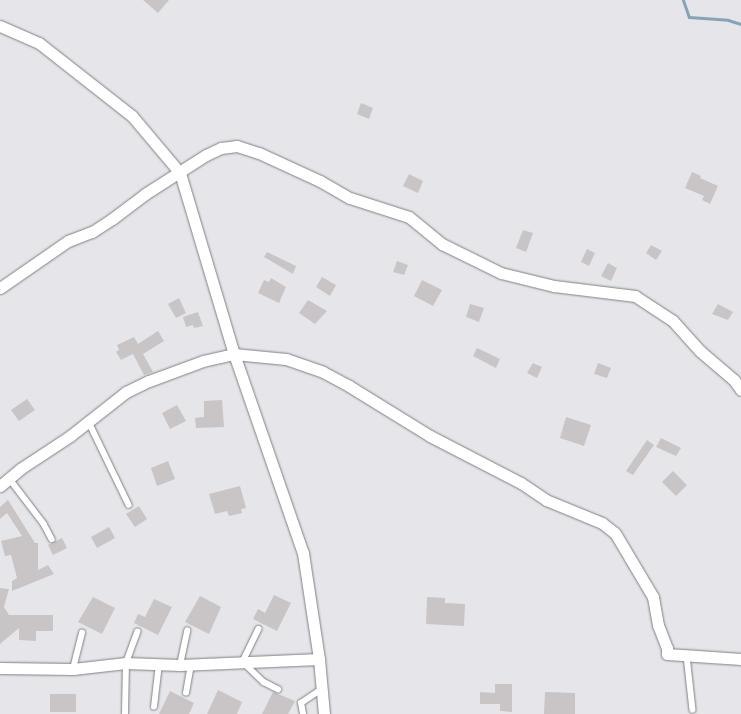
<!DOCTYPE html>
<html>
<head>
<meta charset="utf-8">
<style>
	body { margin:0 }
	#map { position:relative; width:741px; height:714px; overflow:hidden; background:#e6e6ea; font-family:Mulish,sans-serif }
	div>[style] { position:absolute }
	.stream>* { height:3px; margin:-1.5px; padding:0 1.5px; transform-origin:1.5px; border-radius:1.5px; background:#85a4b6 }
	.building>* { inset:0; background:#c9c4c6 }
	.roads { filter:drop-shadow(0 0 1px #7f8083) drop-shadow(0 0 1px #7f8083) }
	.service>* { height:5.5px; margin:-2.75px; padding:0 2.75px; transform-origin:2.75px; border-radius:2.75px; background:#fff }
	.minor>* { height:11px; margin:-5.5px; padding:0 5.5px; transform-origin:5.5px; border-radius:5.5px; background:#fff }
	span { translate:-50% -50%; white-space:nowrap; text-align:center; line-height:1.15; -webkit-text-stroke:4px #f3f3f7; paint-order:stroke }
</style>
</head>
<body>
<div id="map">
	<div class="stream">
		<i style="left:683px;top:0;width:18px;rotate:71deg"></i>
		<i style="left:689px;top:17px;width:39px;rotate:4deg"></i>
		<i style="left:728px;top:20px;width:14px;rotate:17deg"></i>
	</div>
	<div class="building">
		<i style="clip-path:polygon(143px 0,169px 0,158px 13px)"></i>
		<i style="clip-path:polygon(361px 103px,373px 108px,369px 119px,357px 114px)"></i>
		<i style="clip-path:polygon(692px 172px,701px 176px,700px 178px,718px 186px,710px 204px,702px 200px,704px 196px,685px 188px)"></i>
		<i style="clip-path:polygon(409px 174px,423px 181px,418px 193px,403px 186px)"></i>
		<i style="clip-path:polygon(523px 230px,533px 233px,526px 252px,516px 248px)"></i>
		<i style="clip-path:polygon(651px 245px,662px 251px,656px 260px,646px 253px)"></i>
		<i style="clip-path:polygon(587px 249px,595px 253px,589px 266px,581px 262px)"></i>
		<i style="clip-path:polygon(267px 252px,296px 266px,293px 274px,264px 257px)"></i>
		<i style="clip-path:polygon(397px 261px,408px 265px,404px 275px,393px 272px)"></i>
		<i style="clip-path:polygon(608px 263px,617px 268px,611px 281px,601px 276px)"></i>
		<i style="clip-path:polygon(322px 277px,336px 285px,330px 296px,316px 287px)"></i>
		<i style="clip-path:polygon(271px 278px,286px 287px,279px 303px,258px 293px,264px 280px,269px 282px)"></i>
		<i style="clip-path:polygon(422px 280px,442px 290px,433px 306px,414px 296px)"></i>
		<i style="clip-path:polygon(179px 298px,186px 313px,176px 318px,168px 304px)"></i>
		<i style="clip-path:polygon(308px 300px,327px 311px,315px 324px,299px 313px)"></i>
		<i style="clip-path:polygon(470px 304px,484px 308px,479px 322px,466px 317px)"></i>
		<i style="clip-path:polygon(718px 304px,733px 312px,728px 320px,712px 314px)"></i>
		<i style="clip-path:polygon(198px 312px,203px 326px,194px 328px,193px 325px,186px 327px,183px 317px)"></i>
		<i style="clip-path:polygon(158px 331px,164px 341px,143px 354px,153px 372px,144px 375px,133px 354px,121px 360px,116px 352px,119px 350px,117px 345px,134px 337px,138px 344px)"></i>
		<i style="clip-path:polygon(477px 348px,500px 359px,496px 368px,473px 356px)"></i>
		<i style="clip-path:polygon(533px 363px,542px 367px,537px 378px,527px 373px)"></i>
		<i style="clip-path:polygon(598px 363px,611px 368px,607px 378px,594px 374px)"></i>
		<i style="clip-path:polygon(27px 399px,35px 410px,19px 421px,11px 410px)"></i>
		<i style="clip-path:polygon(222px 400px,224px 427px,196px 428px,195px 418px,204px 417px,204px 401px)"></i>
		<i style="clip-path:polygon(177px 405px,186px 421px,170px 429px,162px 413px)"></i>
		<i style="clip-path:polygon(566px 417px,591px 425px,584px 446px,560px 438px)"></i>
		<i style="clip-path:polygon(661px 438px,681px 448px,676px 456px,656px 447px)"></i>
		<i style="clip-path:polygon(647px 440px,654px 445px,633px 475px,626px 471px)"></i>
		<i style="clip-path:polygon(168px 461px,175px 479px,157px 486px,151px 468px)"></i>
		<i style="clip-path:polygon(673px 471px,687px 485px,676px 496px,662px 482px)"></i>
		<i style="clip-path:polygon(240px 486px,246px 508px,241px 509px,242px 513px,229px 516px,227px 511px,215px 514px,209px 494px)"></i>
		<i style="clip-path:polygon(8px 500px,35px 543px,38px 543px,38px 570px,48px 565px,54px 574px,12px 591px,12px 581px,17px 578px,11px 555px,5px 556px,1px 541px,22px 536px,7px 513px,0 519px,0 507px)"></i>
		<i style="clip-path:polygon(139px 506px,147px 519px,135px 527px,126px 514px)"></i>
		<i style="clip-path:polygon(109px 527px,115px 538px,97px 548px,91px 537px)"></i>
		<i style="clip-path:polygon(62px 538px,67px 548px,53px 555px,48px 545px)"></i>
		<i style="clip-path:polygon(0 588px,9px 589px,4px 607px,9px 615px,53px 615px,53px 631px,36px 631px,36px 641px,19px 640px,19px 628px,0 644px)"></i>
		<i style="clip-path:polygon(274px 595px,291px 603px,277px 631px,253px 619px,258px 609px,265px 613px)"></i>
		<i style="clip-path:polygon(200px 596px,221px 607px,209px 634px,185px 622px)"></i>
		<i style="clip-path:polygon(93px 597px,115px 608px,102px 634px,78px 622px)"></i>
		<i style="clip-path:polygon(427px 597px,445px 598px,445px 603px,465px 604px,464px 626px,426px 624px)"></i>
		<i style="clip-path:polygon(154px 599px,172px 607px,158px 635px,134px 623px,138px 614px,145px 617px)"></i>
		<i style="clip-path:polygon(495px 684px,512px 684px,512px 712px,500px 711px,500px 704px,480px 704px,480px 692px,495px 693px)"></i>
		<i style="clip-path:polygon(218px 690px,242px 702px,237px 714px,207px 714px)"></i>
		<i style="clip-path:polygon(170px 691px,194px 703px,189px 714px,159px 714px)"></i>
		<i style="clip-path:polygon(273px 692px,295px 701px,288px 714px,262px 714px)"></i>
		<i style="clip-path:polygon(545px 692px,575px 693px,575px 714px,544px 714px)"></i>
		<i style="clip-path:polygon(50px 694px,76px 694px,76px 712px,50px 712px)"></i>
	</div>
	<div class="roads">
		<div class="service">
			<i style="left:88px;top:420px;width:94px;rotate:64.2deg"></i>
			<i style="left:9px;top:478px;width:58px;rotate:52.7deg"></i>
			<i style="left:44px;top:524px;width:17px;rotate:62deg"></i>
			<i style="left:259px;top:629px;width:37px;rotate:116deg"></i>
			<i style="left:243px;top:662px;width:29px;rotate:44deg"></i>
			<i style="left:264px;top:682px;width:16px;rotate:27deg"></i>
			<i style="left:687px;top:656px;width:54px;rotate:83.7deg"></i>
			<i style="left:180px;top:665px;width:35px;rotate:-78deg"></i>
			<i style="left:73px;top:669px;width:37px;rotate:-76deg"></i>
			<i style="left:186px;top:693px;width:29px;rotate:-80deg"></i>
			<i style="left:154px;top:707px;width:43px;rotate:-83.4deg"></i>
			<i style="left:125px;top:714px;width:51px;rotate:-88.9deg"></i>
			<i style="left:126px;top:663px;width:33px;rotate:-70deg"></i>
			<i style="left:303px;top:714px;width:11px;rotate:-100deg"></i>
			<i style="left:301px;top:703px;width:25px;rotate:-34deg"></i>
		</div>
		<div class="minor">
			<i style="left:0;top:26px;width:43px;rotate:23.6deg"></i>
			<i style="left:39px;top:43px;width:118px;rotate:38.1deg"></i>
			<i style="left:132px;top:116px;width:75px;rotate:49.9deg"></i>
			<i style="left:180px;top:173px;width:189px;rotate:73.4deg"></i>
			<i style="left:234px;top:354px;width:211px;rotate:70.9deg"></i>
			<i style="left:303px;top:553px;width:107px;rotate:81.4deg"></i>
			<i style="left:0;top:288px;width:83px;rotate:-34.7deg"></i>
			<i style="left:68px;top:241px;width:26px;rotate:-21deg"></i>
			<i style="left:92px;top:232px;width:24px;rotate:-33deg"></i>
			<i style="left:112px;top:219px;width:41px;rotate:-37.1deg"></i>
			<i style="left:145px;top:194px;width:72px;rotate:-32.6deg"></i>
			<i style="left:206px;top:155px;width:17px;rotate:-25deg"></i>
			<i style="left:221px;top:148px;width:16px;rotate:-7deg"></i>
			<i style="left:237px;top:146px;width:23px;rotate:18deg"></i>
			<i style="left:259px;top:153px;width:67px;rotate:24.7deg"></i>
			<i style="left:320px;top:181px;width:34px;rotate:30deg"></i>
			<i style="left:350px;top:198px;width:62px;rotate:17.9deg"></i>
			<i style="left:409px;top:217px;width:43px;rotate:39.3deg"></i>
			<i style="left:442px;top:244px;width:66px;rotate:26.2deg"></i>
			<i style="left:501px;top:273px;width:55px;rotate:13.8deg"></i>
			<i style="left:554px;top:286px;width:82px;rotate:7deg"></i>
			<i style="left:635px;top:296px;width:45px;rotate:33.3deg"></i>
			<i style="left:673px;top:321px;width:40px;rotate:48deg"></i>
			<i style="left:700px;top:351px;width:45px;rotate:40.5deg"></i>
			<i style="left:734px;top:380px;width:12px;rotate:55deg"></i>
			<i style="left:0;top:486px;width:26px;rotate:-40deg"></i>
			<i style="left:20px;top:469px;width:60px;rotate:-33.4deg"></i>
			<i style="left:70px;top:436px;width:71px;rotate:-38.2deg"></i>
			<i style="left:126px;top:392px;width:25px;rotate:-26deg"></i>
			<i style="left:149px;top:381px;width:58px;rotate:-20.3deg"></i>
			<i style="left:203px;top:361px;width:32px;rotate:-13deg"></i>
			<i style="left:234px;top:354px;width:52px;rotate:5.5deg"></i>
			<i style="left:286px;top:359px;width:39px;rotate:19deg"></i>
			<i style="left:323px;top:372px;width:30px;rotate:28deg"></i>
			<i style="left:349px;top:386px;width:95px;rotate:31.7deg"></i>
			<i style="left:430px;top:436px;width:102px;rotate:27.3deg"></i>
			<i style="left:521px;top:483px;width:30px;rotate:34deg"></i>
			<i style="left:546px;top:500px;width:61px;rotate:22.3deg"></i>
			<i style="left:602px;top:523px;width:16px;rotate:38deg"></i>
			<i style="left:615px;top:533px;width:74px;rotate:59.3deg"></i>
			<i style="left:653px;top:597px;width:28px;rotate:80deg"></i>
			<i style="left:658px;top:625px;width:25px;rotate:69deg"></i>
			<i style="left:667px;top:648px;width:6px;rotate:90deg"></i>
			<i style="left:667px;top:654px;width:74px;rotate:3.9deg"></i>
			<i style="left:0;top:668px;width:73px;rotate:0.8deg"></i>
			<i style="left:73px;top:669px;width:53px;rotate:-6.5deg"></i>
			<i style="left:126px;top:663px;width:54px;rotate:2.1deg"></i>
			<i style="left:180px;top:665px;width:139px;rotate:-2.5deg"></i>
			<i style="left:319px;top:659px;width:55px;rotate:84.8deg"></i>
		</div>
	</div>
</div>
</body>
</html>
